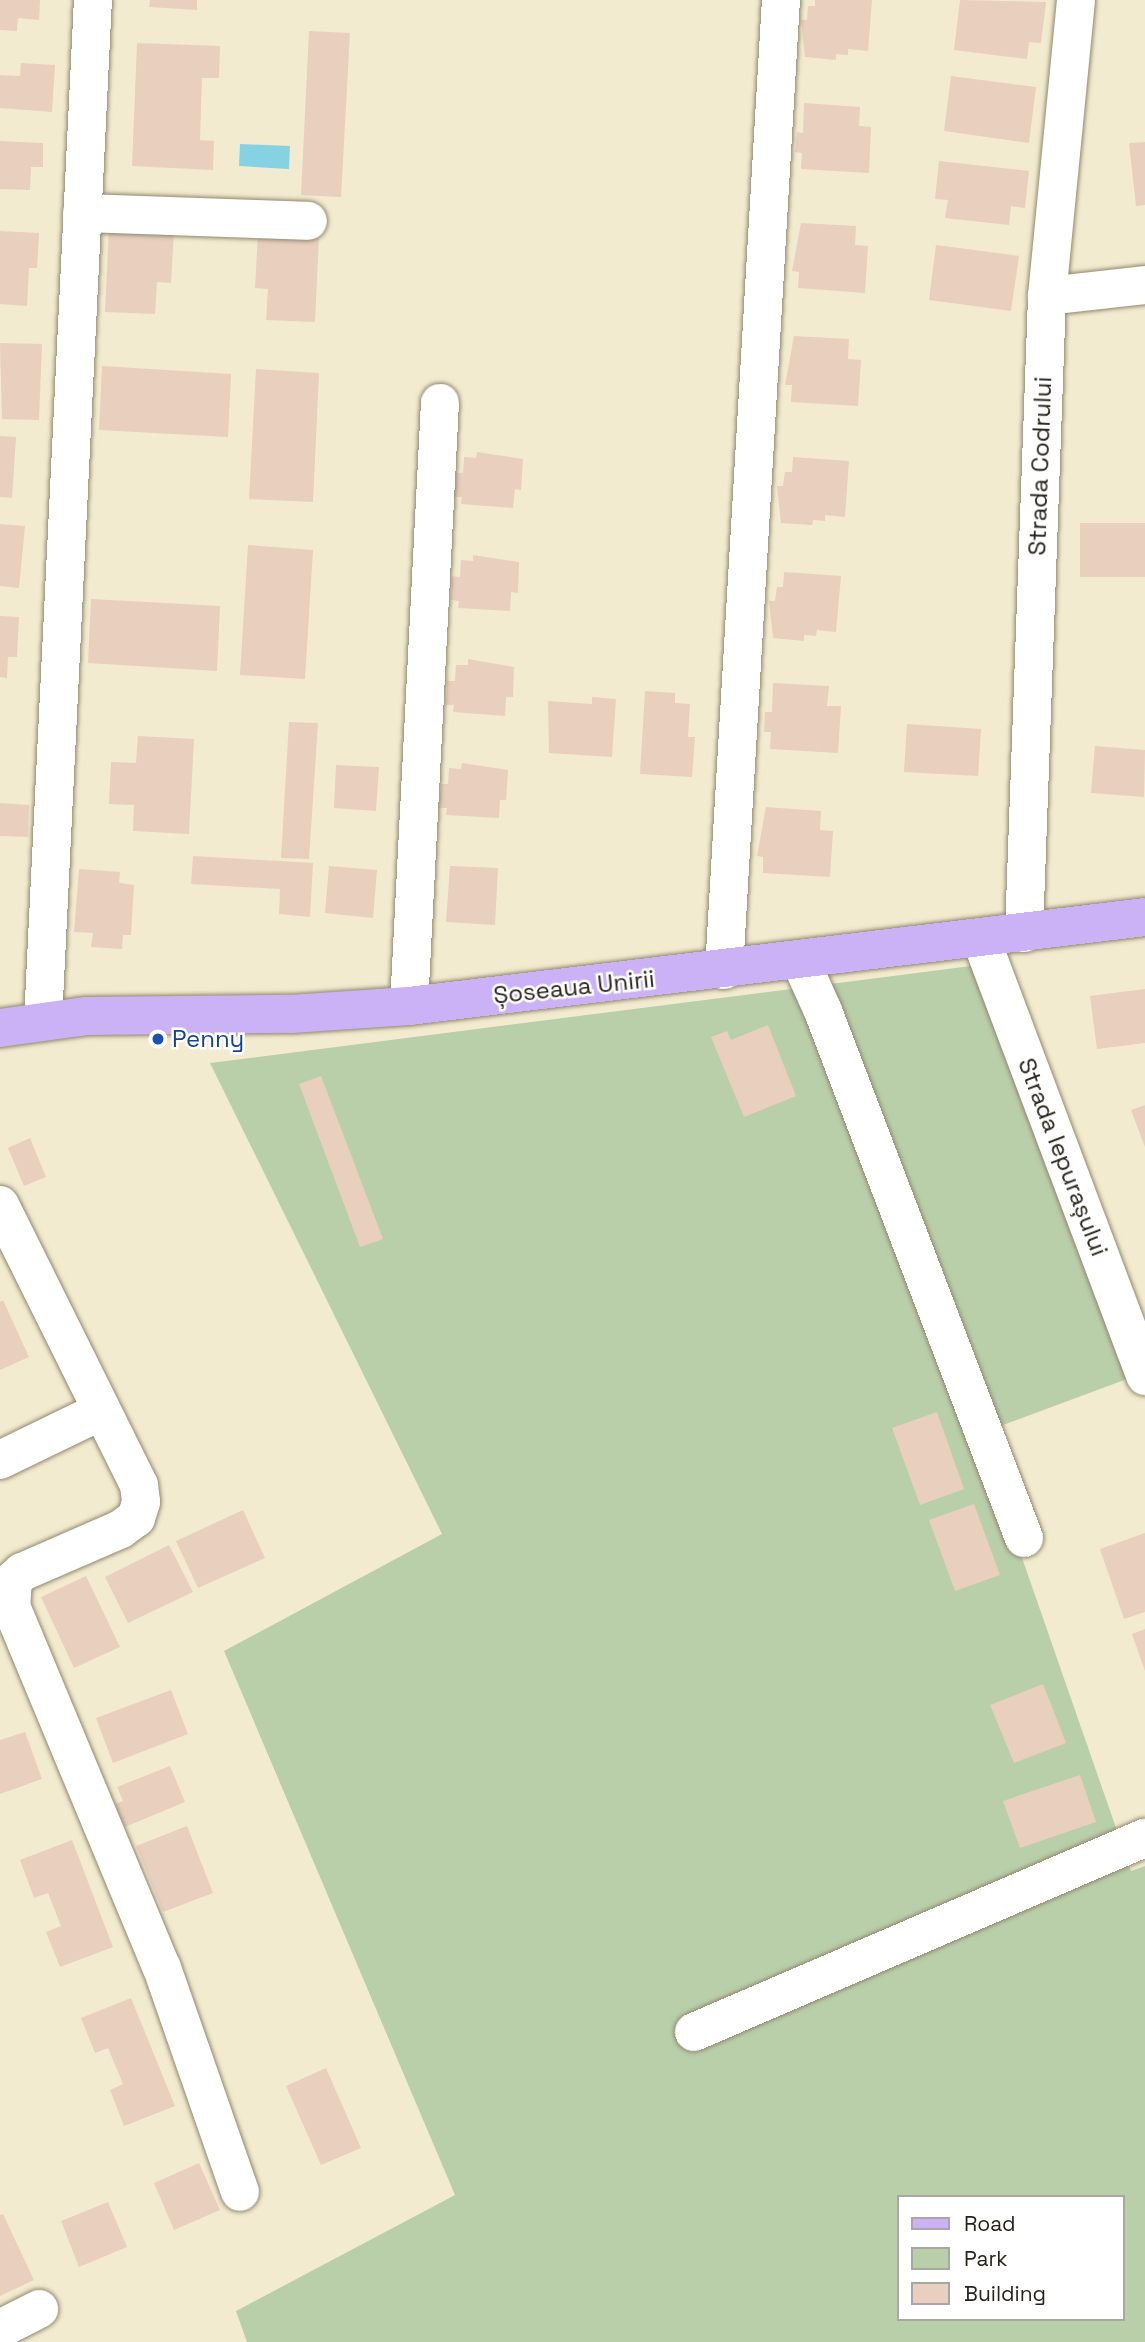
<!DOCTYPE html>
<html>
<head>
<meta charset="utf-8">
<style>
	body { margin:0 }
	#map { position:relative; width:1145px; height:2342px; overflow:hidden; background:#f3ebcf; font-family:"Space Grotesk",sans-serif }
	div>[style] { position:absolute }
	.green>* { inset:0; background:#b9cfaa }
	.water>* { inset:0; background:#86d2e3 }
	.building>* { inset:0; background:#e9cfbe }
	.roads { filter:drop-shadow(0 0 2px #90886f) drop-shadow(0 0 2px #90886f) }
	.minor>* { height:38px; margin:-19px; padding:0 19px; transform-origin:19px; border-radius:19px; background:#fff }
	.major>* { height:38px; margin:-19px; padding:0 19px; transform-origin:19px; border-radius:19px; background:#cbb2f7 }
	.dots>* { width:19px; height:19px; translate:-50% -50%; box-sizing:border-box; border:4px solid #fff; border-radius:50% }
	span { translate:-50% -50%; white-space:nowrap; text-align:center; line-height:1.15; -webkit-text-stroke:5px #fff; paint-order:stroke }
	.street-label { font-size:24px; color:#272319 }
	.transit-label { font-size:24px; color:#164399 }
	.left { translate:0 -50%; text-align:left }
	.legend { position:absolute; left:897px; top:2195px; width:228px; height:126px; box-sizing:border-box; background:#fff; border:2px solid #a9a7a3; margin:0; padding:9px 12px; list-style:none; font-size:21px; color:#272319 }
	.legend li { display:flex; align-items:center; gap:14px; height:35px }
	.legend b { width:35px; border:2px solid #a9a7a3 }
</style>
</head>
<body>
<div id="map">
	<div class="green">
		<i style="clip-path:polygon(evenodd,971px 966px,1127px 1379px,979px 1434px,1131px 1871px,1145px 1866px,1145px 2342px,247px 2342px,236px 2311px,455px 2195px,224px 1651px,442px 1534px,210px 1063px,971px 966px,898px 2197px,1122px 2197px,1122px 2319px,898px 2319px,898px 2197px)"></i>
	</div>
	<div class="water">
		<i style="clip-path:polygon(240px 144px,290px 146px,289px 169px,239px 166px)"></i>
	</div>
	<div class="building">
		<i style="clip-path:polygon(0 0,40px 0,39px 20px,18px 18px,17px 31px,0 30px)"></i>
		<i style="clip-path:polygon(150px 0,197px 0,197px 10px,149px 7px)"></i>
		<i style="clip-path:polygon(815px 0,872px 0,868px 51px,848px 49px,848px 55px,836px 54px,836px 60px,805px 57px,801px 20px,807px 20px,808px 6px,815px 6px)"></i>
		<i style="clip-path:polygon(960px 0,1046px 2px,1041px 43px,1029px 42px,1027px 59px,954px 50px)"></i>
		<i style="clip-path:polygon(309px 31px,350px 33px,341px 197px,301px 195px)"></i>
		<i style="clip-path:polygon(137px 43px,220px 46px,219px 78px,202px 78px,200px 140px,214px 141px,213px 170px,132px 166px)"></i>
		<i style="clip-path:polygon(21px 63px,55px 65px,52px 112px,0 108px,0 75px,20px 76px)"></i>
		<i style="clip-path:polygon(951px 76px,1036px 87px,1029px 143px,944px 131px)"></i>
		<i style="clip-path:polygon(804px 103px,860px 107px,859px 126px,871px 127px,869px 173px,801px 169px,802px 153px,795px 152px,797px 132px,803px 133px)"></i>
		<i style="clip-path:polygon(0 141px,43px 143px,43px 167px,31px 167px,30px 190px,0 189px)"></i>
		<i style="clip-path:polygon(1145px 142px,1145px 205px,1136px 206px,1129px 143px)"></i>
		<i style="clip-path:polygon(939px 161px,1029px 171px,1025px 208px,1011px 206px,1009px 225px,945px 218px,948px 200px,935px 199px)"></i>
		<i style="clip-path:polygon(801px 223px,856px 226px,855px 245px,868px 246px,865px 293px,798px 288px,799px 272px,792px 271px)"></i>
		<i style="clip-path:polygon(109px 228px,174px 231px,171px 283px,157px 282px,155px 314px,105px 312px)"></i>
		<i style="clip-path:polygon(0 231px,39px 233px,37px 268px,29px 268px,27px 306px,0 304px)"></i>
		<i style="clip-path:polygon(258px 233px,319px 236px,315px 322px,266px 320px,268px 289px,255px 288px)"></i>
		<i style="clip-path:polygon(936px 245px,1019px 256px,1011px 311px,929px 300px)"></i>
		<i style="clip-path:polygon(794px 336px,849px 339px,848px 359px,861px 360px,858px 406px,791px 402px,792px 385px,785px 385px)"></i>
		<i style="clip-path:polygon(0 343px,42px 344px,39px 420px,2px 419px)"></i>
		<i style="clip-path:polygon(102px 366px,231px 374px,228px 437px,99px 430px)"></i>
		<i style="clip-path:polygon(256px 369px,319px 373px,313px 502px,249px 499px)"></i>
		<i style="clip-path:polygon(0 436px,16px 437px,12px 498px,0 497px)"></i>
		<i style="clip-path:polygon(477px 452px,523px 459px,521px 490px,515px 489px,513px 508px,461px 504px,462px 497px,454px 497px,456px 473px,463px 473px,464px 457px,476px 458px)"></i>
		<i style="clip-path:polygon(793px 457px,849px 461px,845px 517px,825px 515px,825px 521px,813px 520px,812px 525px,781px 523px,777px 486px,783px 486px,785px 472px,792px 472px)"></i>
		<i style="clip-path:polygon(1080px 523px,1145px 523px,1145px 577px,1080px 577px)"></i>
		<i style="clip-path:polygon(0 524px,25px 526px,19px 588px,0 586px)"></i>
		<i style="clip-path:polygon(248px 545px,313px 550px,305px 679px,240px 675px)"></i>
		<i style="clip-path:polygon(473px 555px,519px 562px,518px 593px,511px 592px,510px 611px,458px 608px,459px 601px,451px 600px,452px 576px,460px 577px,461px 560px,473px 561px)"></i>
		<i style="clip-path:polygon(784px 572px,841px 576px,836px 632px,817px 630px,816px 636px,804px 635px,804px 641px,773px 638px,769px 601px,775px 601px,777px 587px,783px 587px)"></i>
		<i style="clip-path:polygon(91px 599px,220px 606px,217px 671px,88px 663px)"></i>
		<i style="clip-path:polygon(0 616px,19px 617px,17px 657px,8px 657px,7px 678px,0 677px)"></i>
		<i style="clip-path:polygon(468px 659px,514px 667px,513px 697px,506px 697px,505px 716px,453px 712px,454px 705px,446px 705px,447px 681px,455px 681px,456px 665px,468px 665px)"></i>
		<i style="clip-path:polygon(773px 683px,829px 686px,827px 706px,841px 706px,838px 753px,770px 749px,771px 732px,764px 732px,765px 712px,772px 712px)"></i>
		<i style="clip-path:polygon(645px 691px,675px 693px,675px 703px,690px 704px,688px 737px,695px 737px,692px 777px,640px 774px)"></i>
		<i style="clip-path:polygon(592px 697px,616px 699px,612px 757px,549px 753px,548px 701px,592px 704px)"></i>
		<i style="clip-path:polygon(289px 722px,318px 723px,309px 859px,281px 858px)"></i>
		<i style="clip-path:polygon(907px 724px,981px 729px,978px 776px,904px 772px)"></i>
		<i style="clip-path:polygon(138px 736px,194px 739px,189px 834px,133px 831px,134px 805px,109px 804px,111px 762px,136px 763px)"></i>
		<i style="clip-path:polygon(1095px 746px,1145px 750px,1144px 797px,1091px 793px)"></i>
		<i style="clip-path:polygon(462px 763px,508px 770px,506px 800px,500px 800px,499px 818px,446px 815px,447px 808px,439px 808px,441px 784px,448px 784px,449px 768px,461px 769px)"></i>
		<i style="clip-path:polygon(336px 765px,379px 767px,376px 811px,334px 808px)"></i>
		<i style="clip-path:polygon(0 803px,29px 805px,28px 837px,0 836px)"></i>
		<i style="clip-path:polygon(766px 807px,821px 811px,820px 830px,833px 831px,830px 877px,763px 873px,763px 857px,757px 856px)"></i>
		<i style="clip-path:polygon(193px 856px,313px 863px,310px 917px,279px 914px,280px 889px,191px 884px)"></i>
		<i style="clip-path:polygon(329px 866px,377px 870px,373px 918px,325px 913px)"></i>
		<i style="clip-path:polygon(450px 866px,498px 868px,495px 925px,446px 922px)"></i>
		<i style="clip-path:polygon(79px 869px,120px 872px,119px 883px,134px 885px,131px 935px,123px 935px,122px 949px,91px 947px,93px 933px,74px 932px)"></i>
		<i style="clip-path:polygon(1145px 989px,1145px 1043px,1097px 1049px,1090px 996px)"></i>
		<i style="clip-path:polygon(768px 1025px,796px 1096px,744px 1117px,711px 1037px,727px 1031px,731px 1040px)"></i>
		<i style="clip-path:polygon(321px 1076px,383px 1239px,360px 1247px,299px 1084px)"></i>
		<i style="clip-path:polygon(1145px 1105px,1145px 1147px,1131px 1110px)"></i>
		<i style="clip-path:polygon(30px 1138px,46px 1177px,24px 1186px,8px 1148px)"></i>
		<i style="clip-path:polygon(3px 1300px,29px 1357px,0 1370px,0 1302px)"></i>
		<i style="clip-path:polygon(937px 1412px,964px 1489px,920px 1505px,892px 1428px)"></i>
		<i style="clip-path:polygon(974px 1504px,1000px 1575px,955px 1591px,929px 1520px)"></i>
		<i style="clip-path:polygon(243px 1510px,265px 1558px,198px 1588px,176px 1541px)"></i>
		<i style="clip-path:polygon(1145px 1533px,1145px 1612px,1124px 1619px,1100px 1549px)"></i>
		<i style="clip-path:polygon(169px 1545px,193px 1592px,128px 1623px,105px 1577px)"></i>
		<i style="clip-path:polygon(86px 1576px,120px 1647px,74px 1668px,41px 1597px)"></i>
		<i style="clip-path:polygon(1145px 1629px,1145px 1671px,1132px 1634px)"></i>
		<i style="clip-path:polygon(1043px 1684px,1066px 1743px,1014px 1763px,990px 1705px)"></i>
		<i style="clip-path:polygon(171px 1690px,188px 1734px,113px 1763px,96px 1718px)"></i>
		<i style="clip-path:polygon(25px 1732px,42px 1779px,0 1794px,0 1740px)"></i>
		<i style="clip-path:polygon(170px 1766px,185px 1802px,125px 1827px,115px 1804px,123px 1801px,117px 1787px)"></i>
		<i style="clip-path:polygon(1080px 1775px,1096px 1822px,1020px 1848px,1003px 1801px)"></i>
		<i style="clip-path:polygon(187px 1826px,213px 1893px,163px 1912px,136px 1846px)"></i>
		<i style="clip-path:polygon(72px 1840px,113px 1947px,60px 1967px,46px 1932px,61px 1926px,48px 1893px,34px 1898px,20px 1860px)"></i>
		<i style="clip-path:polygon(131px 1998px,175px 2106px,124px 2126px,110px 2090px,123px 2084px,108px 2048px,95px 2053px,81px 2018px)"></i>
		<i style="clip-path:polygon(326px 2068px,361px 2148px,321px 2165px,286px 2086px)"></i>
		<i style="clip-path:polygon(199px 2163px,220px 2210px,174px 2230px,154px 2183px)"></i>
		<i style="clip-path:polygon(108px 2202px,127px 2247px,79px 2267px,61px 2221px)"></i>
		<i style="clip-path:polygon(3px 2214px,34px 2280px,0 2296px,0 2215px)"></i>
	</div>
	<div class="roads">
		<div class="minor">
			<i style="left:82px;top:213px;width:226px;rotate:2deg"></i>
			<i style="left:1047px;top:296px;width:99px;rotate:-6.4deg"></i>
			<i style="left:1024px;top:933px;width:637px;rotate:-87.93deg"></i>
			<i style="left:1047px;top:296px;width:297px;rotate:-84.4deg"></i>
			<i style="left:981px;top:939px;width:467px;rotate:69.4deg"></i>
			<i style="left:800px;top:960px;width:56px;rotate:65.7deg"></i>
			<i style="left:823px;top:1011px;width:564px;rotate:69.12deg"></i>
			<i style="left:724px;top:970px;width:972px;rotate:-86.64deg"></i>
			<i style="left:409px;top:1006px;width:604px;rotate:-87.06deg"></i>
			<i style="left:43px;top:1021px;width:1022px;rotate:-87.2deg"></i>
			<i style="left:0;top:1205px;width:313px;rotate:63.6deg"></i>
			<i style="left:139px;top:1485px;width:17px;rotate:83deg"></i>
			<i style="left:141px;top:1502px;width:17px;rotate:107deg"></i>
			<i style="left:136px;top:1518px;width:19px;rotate:144deg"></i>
			<i style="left:121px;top:1529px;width:108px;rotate:156.5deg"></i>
			<i style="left:22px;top:1572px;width:12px;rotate:138deg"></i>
			<i style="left:13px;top:1580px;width:26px;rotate:94deg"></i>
			<i style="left:11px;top:1606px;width:392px;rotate:67.4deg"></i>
			<i style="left:162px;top:1968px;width:237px;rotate:70.8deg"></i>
			<i style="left:0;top:1460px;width:112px;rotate:-25.9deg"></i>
			<i style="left:694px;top:2032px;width:491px;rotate:-23.3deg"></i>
			<i style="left:0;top:2329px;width:44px;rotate:-27.1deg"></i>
		</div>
		<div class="major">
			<i style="left:0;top:1028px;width:88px;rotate:-7.9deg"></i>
			<i style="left:87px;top:1016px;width:204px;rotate:-0.6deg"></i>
			<i style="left:291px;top:1014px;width:118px;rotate:-3.9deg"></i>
			<i style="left:409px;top:1006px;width:741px;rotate:-6.89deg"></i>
		</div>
	</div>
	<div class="dots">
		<i style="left:158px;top:1039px;background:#1a4fb4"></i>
	</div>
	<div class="street-label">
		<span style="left:1040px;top:466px;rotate:-88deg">Strada Codrului</span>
		<span style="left:574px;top:987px;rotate:-6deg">Șoseaua Unirii</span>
		<span style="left:1063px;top:1157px;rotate:69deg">Strada Iepurașului</span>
	</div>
	<div class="transit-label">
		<span class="left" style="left:172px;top:1039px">Penny</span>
	</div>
	<ul class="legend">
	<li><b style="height:9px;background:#cbb2f7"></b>Road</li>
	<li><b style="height:19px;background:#b9cfaa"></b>Park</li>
	<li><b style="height:19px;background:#e9cfbe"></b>Building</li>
	</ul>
</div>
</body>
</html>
